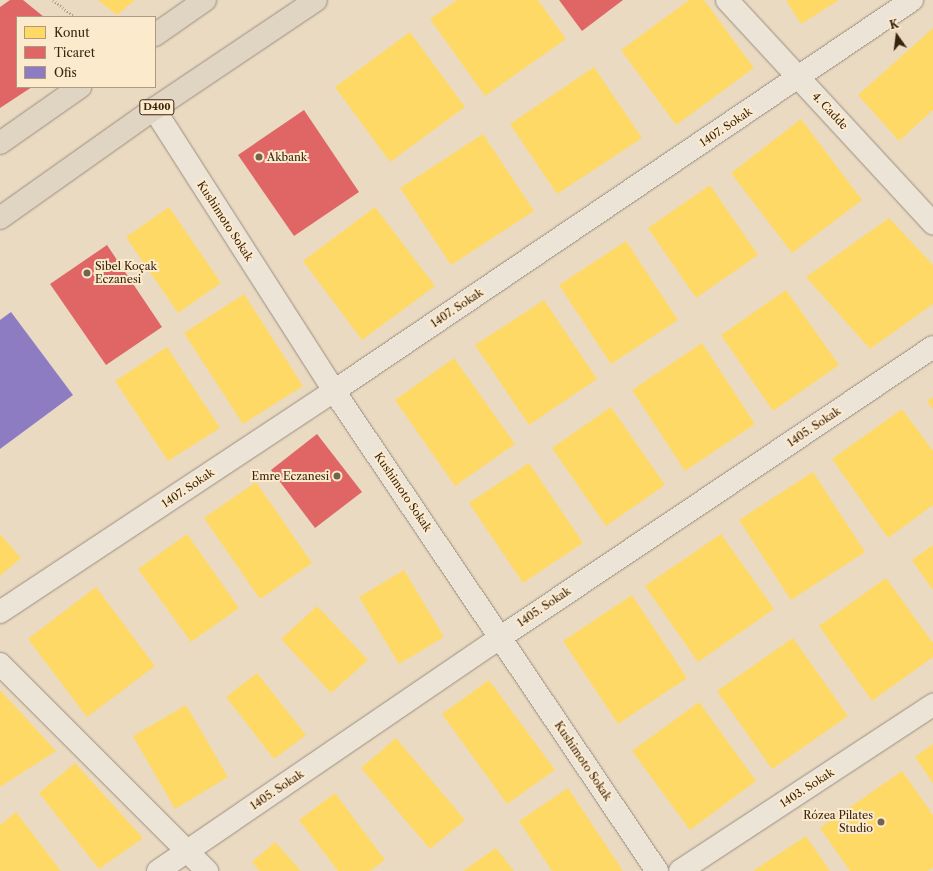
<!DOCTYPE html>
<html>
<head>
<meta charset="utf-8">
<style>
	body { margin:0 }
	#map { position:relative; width:933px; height:871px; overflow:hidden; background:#eadac2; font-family:"Libre Caslon Text",serif }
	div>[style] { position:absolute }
	.homes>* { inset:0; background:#ffd966 }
	.shops>* { inset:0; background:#e06666 }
	.offices>* { inset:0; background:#8e7cc3 }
	.path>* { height:2.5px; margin-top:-1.25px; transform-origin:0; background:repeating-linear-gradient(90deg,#aaa297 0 1px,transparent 0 3px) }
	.roads { filter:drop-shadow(0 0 1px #9a8e7e) drop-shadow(0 0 1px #9a8e7e) }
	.minor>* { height:22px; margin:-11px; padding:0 11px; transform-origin:11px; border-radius:11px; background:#ede4d8 }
	.highway>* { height:22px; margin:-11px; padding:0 11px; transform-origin:11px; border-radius:11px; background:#e0d4c3 }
	.dots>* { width:11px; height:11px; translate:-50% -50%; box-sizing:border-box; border:2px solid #fceacd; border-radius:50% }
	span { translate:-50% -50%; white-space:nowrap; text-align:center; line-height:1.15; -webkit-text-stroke:4px #fceacd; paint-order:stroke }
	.shield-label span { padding:1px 3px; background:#fceacd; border:1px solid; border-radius:3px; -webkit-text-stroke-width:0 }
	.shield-label { font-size:10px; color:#38230d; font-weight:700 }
	.street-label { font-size:11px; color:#38230d }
	.poi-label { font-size:11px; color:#38230d }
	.left { translate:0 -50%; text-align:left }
	.right { translate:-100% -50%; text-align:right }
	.legend { position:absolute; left:16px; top:16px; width:140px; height:72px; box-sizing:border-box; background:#fceacd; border:1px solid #ae9a80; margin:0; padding:5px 7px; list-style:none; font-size:12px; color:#38230d }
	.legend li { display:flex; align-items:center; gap:8px; height:20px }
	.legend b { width:20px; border:1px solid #ae9a80 }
	.north { position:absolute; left:877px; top:16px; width:40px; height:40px; -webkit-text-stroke:3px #fceacd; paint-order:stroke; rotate:346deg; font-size:11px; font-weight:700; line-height:16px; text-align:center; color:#38230d }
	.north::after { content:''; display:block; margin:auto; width:14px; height:18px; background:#38230d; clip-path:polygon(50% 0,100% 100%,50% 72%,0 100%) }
</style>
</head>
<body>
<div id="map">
	<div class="homes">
		<i style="clip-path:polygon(98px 0,135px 0,117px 15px)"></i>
		<i style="clip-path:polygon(457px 0,538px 0,566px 39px,485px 96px,430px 19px)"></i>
		<i style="clip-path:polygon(689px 0,704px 0,754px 68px,676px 125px,621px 50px)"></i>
		<i style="clip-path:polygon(786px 0,839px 0,801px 24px)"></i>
		<i style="clip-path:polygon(933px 28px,933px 110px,899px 141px,858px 95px)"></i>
		<i style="clip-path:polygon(410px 32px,465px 107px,390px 162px,335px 87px)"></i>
		<i style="clip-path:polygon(594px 67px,642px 138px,557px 194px,510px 124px)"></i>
		<i style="clip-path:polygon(801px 119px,862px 200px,792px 253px,731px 173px)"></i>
		<i style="clip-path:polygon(483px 134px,534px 211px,451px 265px,400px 188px)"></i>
		<i style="clip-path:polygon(710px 185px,758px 255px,696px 298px,648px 228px)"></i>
		<i style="clip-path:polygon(169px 207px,221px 283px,178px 313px,126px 237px)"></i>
		<i style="clip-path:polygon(375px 207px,435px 286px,362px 340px,303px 261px)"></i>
		<i style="clip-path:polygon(889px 218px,933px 265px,933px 304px,870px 349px,806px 277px)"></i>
		<i style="clip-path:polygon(626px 241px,678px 320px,611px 364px,559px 285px)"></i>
		<i style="clip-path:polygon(786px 290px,839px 365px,773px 411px,721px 335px)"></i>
		<i style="clip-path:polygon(244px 294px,303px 386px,243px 424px,184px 333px)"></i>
		<i style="clip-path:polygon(544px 300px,597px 379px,529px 425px,475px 345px)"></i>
		<i style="clip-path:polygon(702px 343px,755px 424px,685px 471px,632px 390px)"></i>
		<i style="clip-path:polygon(167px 347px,220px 428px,168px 461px,115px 381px)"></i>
		<i style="clip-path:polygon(454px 358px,515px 444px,455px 486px,395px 400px)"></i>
		<i style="clip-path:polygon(933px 397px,933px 409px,927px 401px)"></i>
		<i style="clip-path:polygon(611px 407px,665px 485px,606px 526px,552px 448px)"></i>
		<i style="clip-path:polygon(902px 409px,933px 451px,933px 505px,888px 538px,832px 459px)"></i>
		<i style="clip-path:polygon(529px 463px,583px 543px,523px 583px,469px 503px)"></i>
		<i style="clip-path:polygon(813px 472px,865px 552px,791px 600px,739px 520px)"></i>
		<i style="clip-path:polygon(256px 482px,312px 563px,260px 599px,204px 518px)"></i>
		<i style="clip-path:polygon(0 534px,21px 558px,0 576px)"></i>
		<i style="clip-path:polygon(187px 534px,239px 608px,191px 642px,138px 569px)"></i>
		<i style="clip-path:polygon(721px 534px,774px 609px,698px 662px,645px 586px)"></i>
		<i style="clip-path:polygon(933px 545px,933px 590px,912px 560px)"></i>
		<i style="clip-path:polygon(404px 570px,444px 637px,399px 664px,359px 597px)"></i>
		<i style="clip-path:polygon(886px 578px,933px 643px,933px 657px,872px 701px,819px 626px)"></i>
		<i style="clip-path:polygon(96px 587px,155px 666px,87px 717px,28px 639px)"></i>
		<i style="clip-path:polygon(632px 595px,687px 678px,618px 724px,563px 641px)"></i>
		<i style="clip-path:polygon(317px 606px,368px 660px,331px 693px,281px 639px)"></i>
		<i style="clip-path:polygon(793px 638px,848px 716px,772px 769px,717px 691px)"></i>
		<i style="clip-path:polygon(257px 673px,306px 735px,274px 759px,226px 697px)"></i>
		<i style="clip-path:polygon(489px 680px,555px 770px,507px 804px,442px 714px)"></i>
		<i style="clip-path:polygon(0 690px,56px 751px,0 787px)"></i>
		<i style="clip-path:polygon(699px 702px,756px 781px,690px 830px,632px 751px)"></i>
		<i style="clip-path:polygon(186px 705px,228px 777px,175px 809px,133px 736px)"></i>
		<i style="clip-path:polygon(396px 738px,465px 820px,430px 849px,361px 768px)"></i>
		<i style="clip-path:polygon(933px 744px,933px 783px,915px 757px)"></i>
		<i style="clip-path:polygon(75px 763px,143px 838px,99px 869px,39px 793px)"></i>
		<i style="clip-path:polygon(902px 771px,933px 815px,933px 868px,928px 871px,850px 871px,820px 828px)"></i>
		<i style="clip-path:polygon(568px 788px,623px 871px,552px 871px,519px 821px)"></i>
		<i style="clip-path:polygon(335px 793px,385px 860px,370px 871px,338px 871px,299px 820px)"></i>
		<i style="clip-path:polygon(16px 812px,61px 871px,0 871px,0 825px)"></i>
		<i style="clip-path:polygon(806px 836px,830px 871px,753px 871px)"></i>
		<i style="clip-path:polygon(275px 842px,301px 871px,260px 871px,252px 862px)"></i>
		<i style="clip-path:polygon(496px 848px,514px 871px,463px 871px)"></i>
	</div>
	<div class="shops">
		<i style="clip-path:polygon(10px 0,23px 0,44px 17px,17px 17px,17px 87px,32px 87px,0 108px,0 7px)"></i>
		<i style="clip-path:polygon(559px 0,623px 0,582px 31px)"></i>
		<i style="clip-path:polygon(304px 110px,359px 192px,294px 236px,238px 155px)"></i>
		<i style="clip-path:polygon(107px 245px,162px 327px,106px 365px,50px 284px)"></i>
		<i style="clip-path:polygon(317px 434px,362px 492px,315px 528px,271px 470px)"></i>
	</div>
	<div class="offices">
		<i style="clip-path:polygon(11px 312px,73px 395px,0 449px,0 320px)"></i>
	</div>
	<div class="path">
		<i style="left:53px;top:0;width:28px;rotate:38deg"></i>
	</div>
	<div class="roads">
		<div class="minor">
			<i style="left:727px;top:0;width:304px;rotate:47.3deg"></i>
			<i style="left:154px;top:109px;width:335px;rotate:57.4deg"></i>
			<i style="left:334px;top:391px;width:579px;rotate:56.06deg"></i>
			<i style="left:0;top:612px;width:400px;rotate:-33.5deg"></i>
			<i style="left:334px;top:391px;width:698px;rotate:-34.08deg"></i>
			<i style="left:0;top:664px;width:293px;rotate:45deg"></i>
			<i style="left:158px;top:871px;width:415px;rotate:-34.3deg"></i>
			<i style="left:501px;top:637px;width:520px;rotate:-33.87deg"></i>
			<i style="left:680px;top:871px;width:303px;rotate:-33.3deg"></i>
		</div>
		<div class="highway">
			<i style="left:155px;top:35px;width:61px;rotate:-35deg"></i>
			<i style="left:0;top:143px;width:98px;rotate:-35deg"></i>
			<i style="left:0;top:218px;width:189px;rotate:-35.3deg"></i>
			<i style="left:154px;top:109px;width:195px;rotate:-33.9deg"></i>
		</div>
	</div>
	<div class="dots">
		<i style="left:259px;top:157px;background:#76634c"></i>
		<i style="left:87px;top:273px;background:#76634c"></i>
		<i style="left:337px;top:476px;background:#76634c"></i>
		<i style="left:881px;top:822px;background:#76634c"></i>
	</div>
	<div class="shield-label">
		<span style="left:157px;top:107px">D400</span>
	</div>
	<div class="street-label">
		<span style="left:830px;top:111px;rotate:47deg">4. Cadde</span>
		<span style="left:726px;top:127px;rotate:-34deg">1407. Sokak</span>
		<span style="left:225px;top:221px;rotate:57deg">Kushimoto Sokak</span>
		<span style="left:457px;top:308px;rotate:-34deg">1407. Sokak</span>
		<span style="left:814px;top:427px;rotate:-34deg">1405. Sokak</span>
		<span style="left:188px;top:488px;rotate:-34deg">1407. Sokak</span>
		<span style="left:403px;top:492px;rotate:56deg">Kushimoto Sokak</span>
		<span style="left:544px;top:607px;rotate:-34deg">1405. Sokak</span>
		<span style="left:583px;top:761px;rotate:56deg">Kushimoto Sokak</span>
		<span style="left:807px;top:788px;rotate:-33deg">1403. Sokak</span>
		<span style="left:277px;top:790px;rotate:-34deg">1405. Sokak</span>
	</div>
	<div class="poi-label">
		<span class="left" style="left:267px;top:157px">Akbank</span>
		<span class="left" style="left:95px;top:273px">Sibel Koçak<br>Eczanesi</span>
		<span class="right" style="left:329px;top:476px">Emre Eczanesi</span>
		<span class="right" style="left:873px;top:822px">Rózea Pilates<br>Studio</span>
	</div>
	<ul class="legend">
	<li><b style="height:11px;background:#ffd966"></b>Konut</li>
	<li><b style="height:11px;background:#e06666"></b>Ticaret</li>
	<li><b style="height:11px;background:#8e7cc3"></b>Ofis</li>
	</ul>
	<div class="north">K</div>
</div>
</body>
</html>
